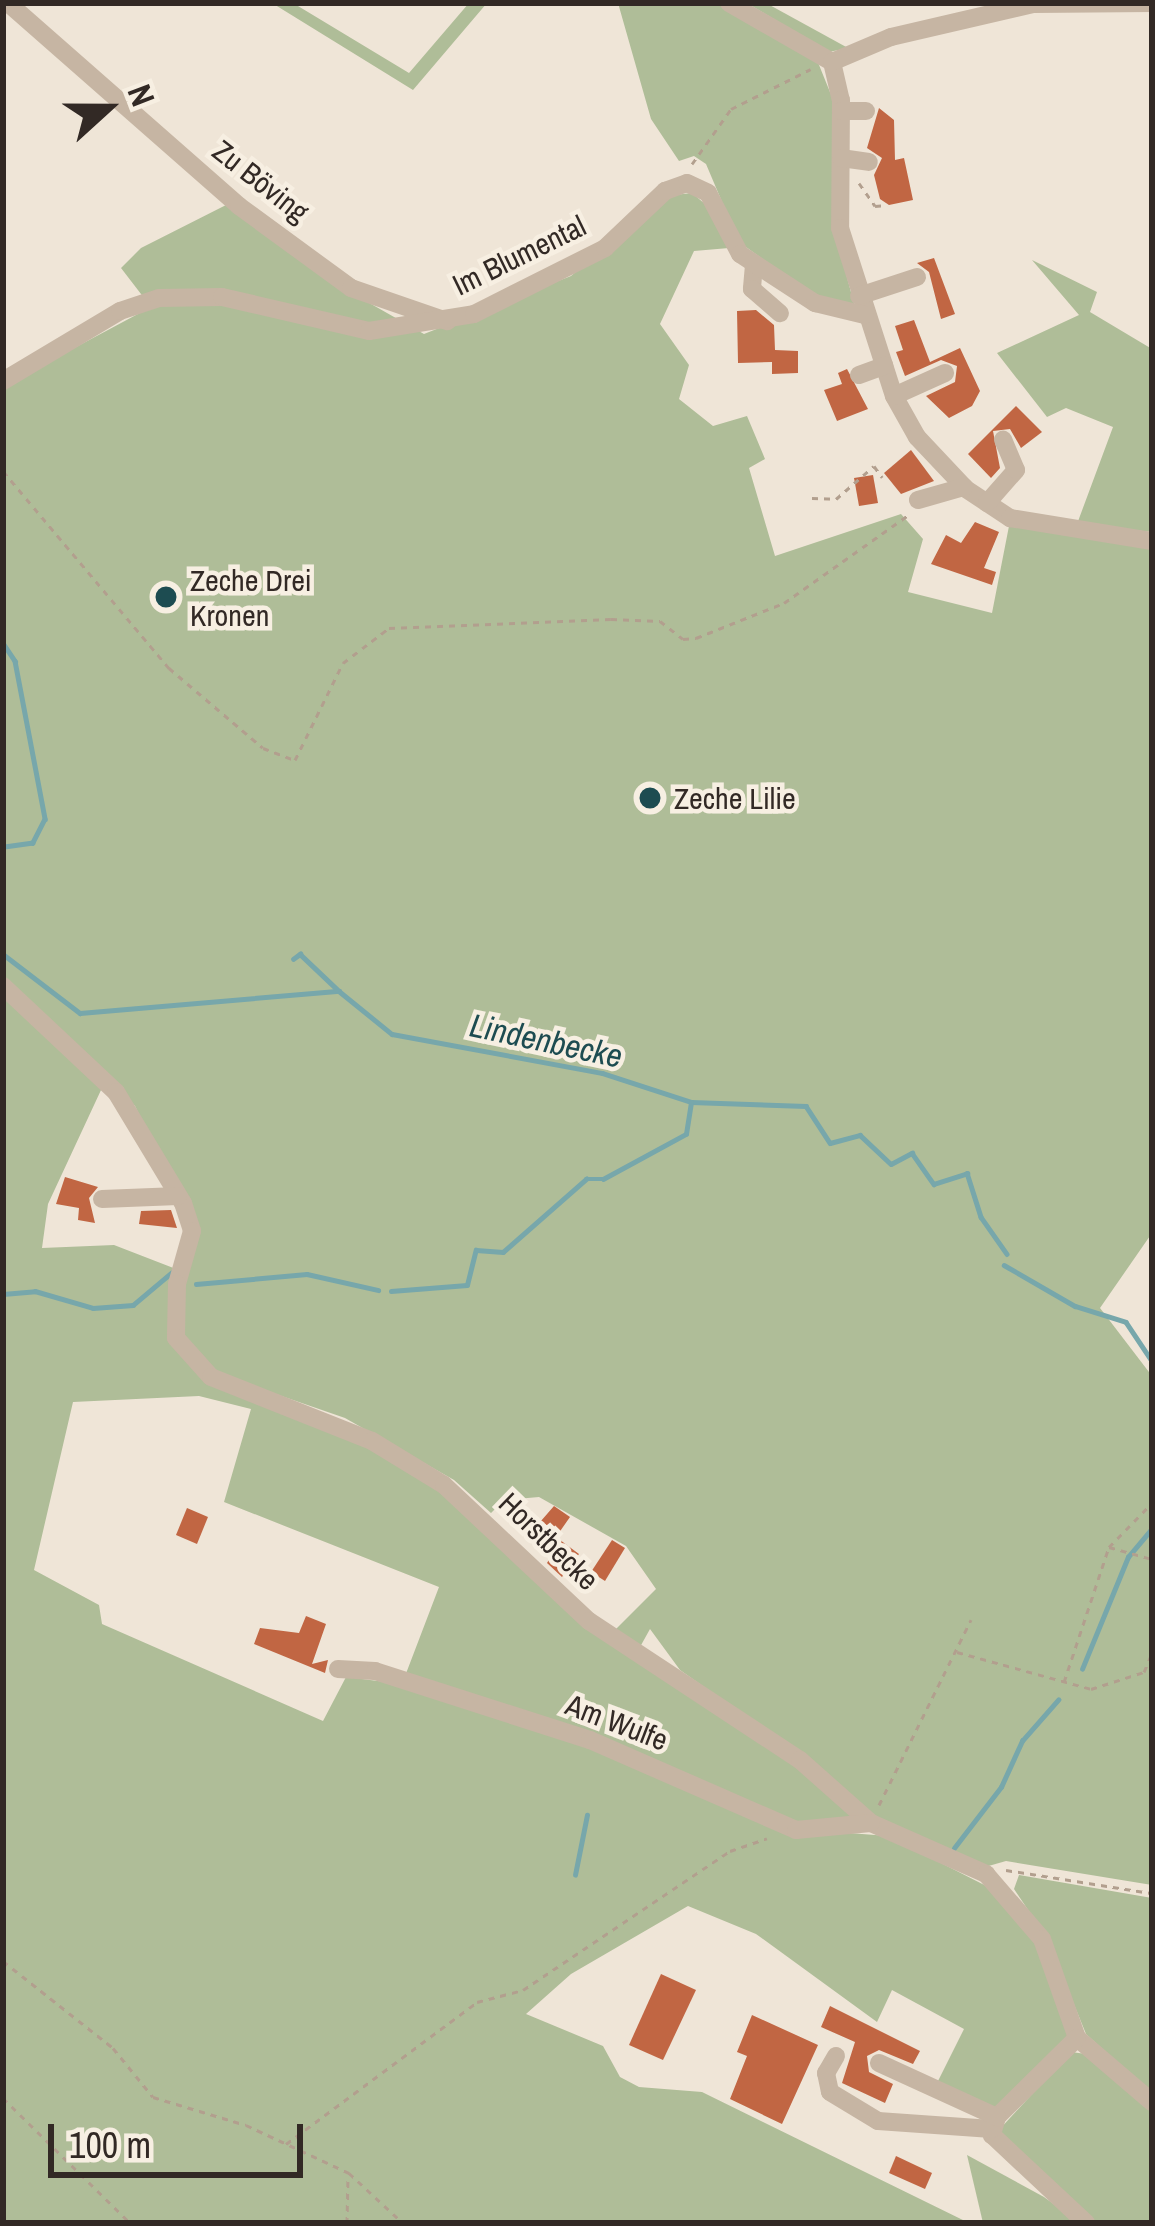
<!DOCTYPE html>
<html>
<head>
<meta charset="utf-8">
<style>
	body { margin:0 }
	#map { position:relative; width:1155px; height:2226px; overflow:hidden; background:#efe5d7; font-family:"Archivo Narrow",sans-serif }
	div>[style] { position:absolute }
	.green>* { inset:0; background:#afbd98 }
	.stream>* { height:4.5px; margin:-2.25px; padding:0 2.25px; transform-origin:2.25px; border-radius:2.25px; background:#77a7ab }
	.building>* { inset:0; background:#c16643 }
	.path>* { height:3px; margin-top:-1.5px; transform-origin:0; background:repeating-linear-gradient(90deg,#b29f8e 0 6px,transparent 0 12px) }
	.minor>* { height:18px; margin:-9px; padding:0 9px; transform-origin:9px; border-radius:9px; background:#c6b5a3 }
	.dots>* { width:33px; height:33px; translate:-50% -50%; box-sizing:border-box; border:6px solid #f7efe2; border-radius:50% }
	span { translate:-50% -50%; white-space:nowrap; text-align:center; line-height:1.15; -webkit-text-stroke:9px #f7efe2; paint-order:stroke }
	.street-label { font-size:30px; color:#322925 }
	.poi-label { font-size:30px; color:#322925 }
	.left { translate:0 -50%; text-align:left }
	.water-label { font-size:33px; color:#1d4c51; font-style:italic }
	.frame { position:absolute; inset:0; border:6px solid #322925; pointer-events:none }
	.north { position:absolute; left:48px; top:48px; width:120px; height:120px; -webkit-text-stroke:9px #f7efe2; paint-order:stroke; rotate:69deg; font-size:33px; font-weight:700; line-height:48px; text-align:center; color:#322925 }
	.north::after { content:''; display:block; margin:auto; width:42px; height:54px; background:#322925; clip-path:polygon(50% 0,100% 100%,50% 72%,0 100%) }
	.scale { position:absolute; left:48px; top:2124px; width:255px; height:54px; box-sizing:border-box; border:6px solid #322925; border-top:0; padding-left:15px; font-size:36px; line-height:42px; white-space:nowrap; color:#322925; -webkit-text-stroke:9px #f7efe2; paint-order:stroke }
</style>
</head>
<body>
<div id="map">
	<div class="green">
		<i style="clip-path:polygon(272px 3px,293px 3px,409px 73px,469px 3px,487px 3px,413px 90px)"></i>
		<i style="clip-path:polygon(618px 3px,719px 3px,817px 60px,834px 102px,834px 229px,855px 307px,817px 298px,739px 242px,706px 164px,694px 156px,679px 161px,651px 119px)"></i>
		<i style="clip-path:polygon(747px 3px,766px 3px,848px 48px,829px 52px)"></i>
		<i style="clip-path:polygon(evenodd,692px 193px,711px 209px,729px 248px,694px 251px,660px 324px,689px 365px,679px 399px,713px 426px,747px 416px,765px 459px,749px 468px,775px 556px,901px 514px,923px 539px,908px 592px,992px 613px,1009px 526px,1152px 547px,1152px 1233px,1100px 1308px,1152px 1376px,1152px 1885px,1006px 1861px,985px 1867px,865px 1813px,816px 1766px,680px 1670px,650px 1629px,635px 1656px,823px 1785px,859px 1820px,849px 1833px,888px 1836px,1000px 1893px,1037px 1942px,1069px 2034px,994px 2110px,938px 2081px,964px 2029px,892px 1990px,877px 2022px,756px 1934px,688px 1906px,571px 1974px,526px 2014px,603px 2046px,620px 2077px,639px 2087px,702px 2092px,969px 2223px,3px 2223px,3px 386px,151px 307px,121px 268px,141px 248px,230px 203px,350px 292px,424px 334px,571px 276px,665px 196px,692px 193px,108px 1075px,135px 1106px,195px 1231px,180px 1283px,181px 1337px,212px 1372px,345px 1418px,454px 1480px,491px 1513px,504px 1500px,539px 1497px,626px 1546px,656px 1589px,606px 1639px,441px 1487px,370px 1446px,210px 1381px,173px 1339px,176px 1269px,114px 1245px,42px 1248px,48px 1204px,108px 1075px,692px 193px,199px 1396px,251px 1409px,224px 1502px,439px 1587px,402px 1684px,346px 1677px,323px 1721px,102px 1624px,99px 1605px,34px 1570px,73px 1402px,199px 1396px)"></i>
		<i style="clip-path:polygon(1032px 260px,1097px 292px,1090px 312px,1152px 349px,1152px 532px,1077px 524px,1113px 427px,1066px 408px,1047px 417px,997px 353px,1079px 315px)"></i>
		<i style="clip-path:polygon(1019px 1875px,1152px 1898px,1152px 2094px,1086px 2034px,1047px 1938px,1014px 1889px)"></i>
		<i style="clip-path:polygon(1071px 2052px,1086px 2054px,1152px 2111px,1152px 2223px,1092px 2223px,998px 2131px)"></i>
		<i style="clip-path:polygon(967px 2155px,1044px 2197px,1080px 2223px,983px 2223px)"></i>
	</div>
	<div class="stream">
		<i style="left:3px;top:643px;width:22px;rotate:56deg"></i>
		<i style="left:15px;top:661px;width:161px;rotate:79.2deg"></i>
		<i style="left:45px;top:819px;width:27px;rotate:117deg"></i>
		<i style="left:33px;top:843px;width:30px;rotate:172deg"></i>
		<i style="left:3px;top:954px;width:97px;rotate:37.5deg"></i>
		<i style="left:80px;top:1013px;width:260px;rotate:-4.9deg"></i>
		<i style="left:339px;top:991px;width:68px;rotate:39.1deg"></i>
		<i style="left:392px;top:1034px;width:214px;rotate:10.5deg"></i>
		<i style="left:602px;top:1073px;width:94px;rotate:18deg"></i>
		<i style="left:691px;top:1102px;width:115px;rotate:2deg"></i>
		<i style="left:806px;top:1106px;width:44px;rotate:57deg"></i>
		<i style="left:830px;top:1143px;width:31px;rotate:-15deg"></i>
		<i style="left:860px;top:1135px;width:42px;rotate:43.1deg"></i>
		<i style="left:891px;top:1164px;width:24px;rotate:-28deg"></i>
		<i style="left:912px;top:1153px;width:38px;rotate:55deg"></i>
		<i style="left:934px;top:1184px;width:35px;rotate:-18deg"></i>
		<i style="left:967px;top:1173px;width:46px;rotate:72.3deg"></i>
		<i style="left:981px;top:1217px;width:45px;rotate:54.9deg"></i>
		<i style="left:293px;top:959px;width:9px;rotate:-36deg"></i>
		<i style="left:300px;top:954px;width:51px;rotate:43.4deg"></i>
		<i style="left:1004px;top:1265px;width:82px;rotate:30deg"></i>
		<i style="left:1075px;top:1306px;width:53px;rotate:17.4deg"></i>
		<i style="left:1126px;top:1322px;width:47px;rotate:56.3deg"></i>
		<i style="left:196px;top:1284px;width:111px;rotate:-5.1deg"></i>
		<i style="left:307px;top:1274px;width:73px;rotate:12.7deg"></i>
		<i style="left:391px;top:1291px;width:76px;rotate:-4.5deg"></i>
		<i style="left:467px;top:1285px;width:36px;rotate:-76deg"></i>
		<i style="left:476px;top:1250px;width:27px;rotate:4deg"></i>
		<i style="left:503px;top:1252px;width:111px;rotate:-41.3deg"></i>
		<i style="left:586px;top:1179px;width:17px"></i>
		<i style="left:603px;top:1179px;width:94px;rotate:-28.5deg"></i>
		<i style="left:686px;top:1134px;width:32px;rotate:-81deg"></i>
		<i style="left:3px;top:1294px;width:32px;rotate:-5deg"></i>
		<i style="left:35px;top:1291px;width:60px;rotate:16.3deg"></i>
		<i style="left:93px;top:1308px;width:40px;rotate:-4.3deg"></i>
		<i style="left:133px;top:1305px;width:50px;rotate:-40.1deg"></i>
		<i style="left:1082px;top:1669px;width:121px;rotate:-67.7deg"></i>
		<i style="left:1128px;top:1557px;width:38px;rotate:-50deg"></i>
		<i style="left:954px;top:1848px;width:77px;rotate:-52.4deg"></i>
		<i style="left:1001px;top:1787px;width:51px;rotate:-65.5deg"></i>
		<i style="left:1022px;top:1741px;width:55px;rotate:-48.7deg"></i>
		<i style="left:575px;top:1875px;width:61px;rotate:-78.7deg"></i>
	</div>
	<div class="building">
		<i style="clip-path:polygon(879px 108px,894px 120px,895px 160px,904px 158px,913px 200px,889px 205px,880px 199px,874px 175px,882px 158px,867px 148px)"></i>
		<i style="clip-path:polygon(934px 258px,955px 314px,941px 319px,929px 272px,917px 263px)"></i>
		<i style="clip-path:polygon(756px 310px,774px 325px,775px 350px,798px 351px,798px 373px,772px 374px,772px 362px,738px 363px,737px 311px)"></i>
		<i style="clip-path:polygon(914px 320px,930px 362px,960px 348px,980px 391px,972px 406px,949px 418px,926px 396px,955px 382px,957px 366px,941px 360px,905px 376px,896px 352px,903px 350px,895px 326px)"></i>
		<i style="clip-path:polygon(847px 369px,868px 409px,837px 421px,824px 390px,842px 384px,838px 373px)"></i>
		<i style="clip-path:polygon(1016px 406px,1042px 432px,1021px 448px,1010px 429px,993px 431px,1000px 468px,991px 478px,968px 454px)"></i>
		<i style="clip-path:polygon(911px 450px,934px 481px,901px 494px,884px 473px)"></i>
		<i style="clip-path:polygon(873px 475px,878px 503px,859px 506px,854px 478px)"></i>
		<i style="clip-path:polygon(975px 522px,999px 532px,984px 568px,996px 572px,992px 585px,931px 564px,946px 535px,961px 543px)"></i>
		<i style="clip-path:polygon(65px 1177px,98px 1187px,89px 1198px,95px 1223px,78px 1220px,79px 1208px,56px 1204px)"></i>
		<i style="clip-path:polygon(171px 1210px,177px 1228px,139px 1224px,141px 1211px)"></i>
		<i style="clip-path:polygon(554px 1506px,570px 1517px,556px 1537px,579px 1554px,562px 1577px,547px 1563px,552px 1555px,527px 1537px)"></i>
		<i style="clip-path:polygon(187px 1508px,208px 1517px,197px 1544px,176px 1535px)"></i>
		<i style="clip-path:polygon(612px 1540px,625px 1548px,605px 1581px,591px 1572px)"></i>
		<i style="clip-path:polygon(306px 1616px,326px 1624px,312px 1664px,328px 1660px,325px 1673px,254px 1644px,260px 1628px,299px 1633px)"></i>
		<i style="clip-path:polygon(661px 1974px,696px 1990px,663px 2060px,629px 2045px)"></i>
		<i style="clip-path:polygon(830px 2006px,920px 2051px,913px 2064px,879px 2050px,867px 2056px,869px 2072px,893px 2084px,885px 2103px,842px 2083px,855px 2042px,821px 2027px)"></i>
		<i style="clip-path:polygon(752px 2015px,818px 2045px,782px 2124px,730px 2099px,747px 2056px,737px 2052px)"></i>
		<i style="clip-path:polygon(896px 2156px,932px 2173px,925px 2189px,889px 2173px)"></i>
	</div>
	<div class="path">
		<i style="left:692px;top:164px;width:67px;rotate:-54.7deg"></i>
		<i style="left:731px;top:109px;width:89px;rotate:-26.6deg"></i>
		<i style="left:859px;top:183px;width:28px;rotate:55deg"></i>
		<i style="left:875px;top:206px;width:12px;rotate:-5deg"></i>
		<i style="left:3px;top:471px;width:258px;rotate:49.9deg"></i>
		<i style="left:169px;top:668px;width:123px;rotate:40.4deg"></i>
		<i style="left:263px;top:748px;width:34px;rotate:21deg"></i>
		<i style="left:295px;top:760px;width:108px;rotate:-63.7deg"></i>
		<i style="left:343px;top:663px;width:58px;rotate:-37.3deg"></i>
		<i style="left:389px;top:628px;width:222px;rotate:-2.3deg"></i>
		<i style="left:611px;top:619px;width:49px;rotate:2.3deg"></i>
		<i style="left:660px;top:621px;width:29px;rotate:38deg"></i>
		<i style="left:683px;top:639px;width:13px;rotate:-4deg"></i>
		<i style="left:696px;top:638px;width:95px;rotate:-21.7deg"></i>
		<i style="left:784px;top:603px;width:151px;rotate:-35.3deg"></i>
		<i style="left:812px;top:498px;width:24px;rotate:2deg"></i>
		<i style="left:836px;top:499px;width:50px;rotate:-41deg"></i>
		<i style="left:874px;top:466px;width:14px;rotate:54deg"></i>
		<i style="left:1109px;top:1547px;width:45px;rotate:15.6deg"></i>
		<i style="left:957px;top:1652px;width:139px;rotate:15.4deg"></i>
		<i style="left:1091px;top:1689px;width:56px;rotate:-17.8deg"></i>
		<i style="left:1144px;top:1672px;width:21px;rotate:-67deg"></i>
		<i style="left:1064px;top:1682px;width:142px;rotate:-71.6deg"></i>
		<i style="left:1109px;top:1547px;width:62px;rotate:-45.7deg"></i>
		<i style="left:879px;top:1805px;width:207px;rotate:-63.6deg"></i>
		<i style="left:1006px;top:1870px;width:148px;rotate:9deg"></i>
		<i style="left:3px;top:1961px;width:140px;rotate:38.3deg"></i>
		<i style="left:113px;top:2048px;width:63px;rotate:50.8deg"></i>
		<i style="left:153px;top:2097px;width:97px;rotate:16.8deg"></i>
		<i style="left:246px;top:2125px;width:114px;rotate:25deg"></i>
		<i style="left:349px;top:2173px;width:74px;rotate:42.8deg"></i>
		<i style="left:3px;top:2098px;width:178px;rotate:44.5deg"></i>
		<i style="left:286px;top:2144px;width:238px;rotate:-36.6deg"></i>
		<i style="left:477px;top:2002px;width:48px;rotate:-14.6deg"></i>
		<i style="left:523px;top:1990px;width:249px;rotate:-33.9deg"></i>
		<i style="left:730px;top:1851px;width:39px;rotate:-19deg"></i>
		<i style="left:347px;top:2223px;width:46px;rotate:-88.8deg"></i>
	</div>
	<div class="minor">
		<i style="left:8px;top:3px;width:308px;rotate:41.3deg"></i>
		<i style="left:239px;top:206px;width:139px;rotate:36.2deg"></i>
		<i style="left:351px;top:288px;width:102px;rotate:19deg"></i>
		<i style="left:729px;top:3px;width:119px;rotate:29.8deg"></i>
		<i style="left:832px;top:62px;width:39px;rotate:77deg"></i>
		<i style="left:841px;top:100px;width:128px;rotate:90.4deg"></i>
		<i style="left:840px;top:228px;width:176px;rotate:72.2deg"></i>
		<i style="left:894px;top:396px;width:47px;rotate:60.7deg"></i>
		<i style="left:917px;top:437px;width:71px;rotate:46.7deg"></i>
		<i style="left:966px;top:489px;width:53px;rotate:33.4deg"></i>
		<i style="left:1010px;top:518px;width:144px;rotate:9.2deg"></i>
		<i style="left:832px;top:62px;width:64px;rotate:-23deg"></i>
		<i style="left:891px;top:37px;width:146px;rotate:-13.1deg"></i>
		<i style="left:1033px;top:4px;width:119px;rotate:-0.5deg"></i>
		<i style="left:841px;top:111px;width:25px"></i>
		<i style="left:841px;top:158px;width:28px;rotate:8deg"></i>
		<i style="left:754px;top:265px;width:24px;rotate:95deg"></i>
		<i style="left:752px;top:289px;width:37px;rotate:41deg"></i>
		<i style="left:859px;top:296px;width:61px;rotate:-18.1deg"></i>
		<i style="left:859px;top:375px;width:27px;rotate:-20deg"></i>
		<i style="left:3px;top:381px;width:136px;rotate:-30.9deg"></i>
		<i style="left:120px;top:311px;width:41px;rotate:-18.4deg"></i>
		<i style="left:159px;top:298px;width:63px;rotate:-0.9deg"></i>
		<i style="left:222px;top:297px;width:151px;rotate:13deg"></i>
		<i style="left:369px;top:331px;width:106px;rotate:-9.2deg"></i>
		<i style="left:474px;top:314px;width:147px;rotate:-26.7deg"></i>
		<i style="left:605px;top:248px;width:83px;rotate:-43.5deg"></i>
		<i style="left:665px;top:191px;width:23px;rotate:-20deg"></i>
		<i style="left:687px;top:183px;width:23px;rotate:25deg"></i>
		<i style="left:708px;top:193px;width:69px;rotate:62.3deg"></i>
		<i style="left:740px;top:254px;width:90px;rotate:33.2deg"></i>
		<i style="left:815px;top:303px;width:51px;rotate:13.5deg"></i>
		<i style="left:894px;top:396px;width:56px;rotate:-24.3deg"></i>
		<i style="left:918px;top:500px;width:48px;rotate:-15.8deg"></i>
		<i style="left:987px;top:503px;width:44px;rotate:-48.7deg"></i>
		<i style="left:1016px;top:470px;width:33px;rotate:-113deg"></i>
		<i style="left:3px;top:986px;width:155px;rotate:43.2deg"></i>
		<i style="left:116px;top:1092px;width:130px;rotate:58.9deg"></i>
		<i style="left:183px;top:1203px;width:29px;rotate:72deg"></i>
		<i style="left:192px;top:1231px;width:55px;rotate:105.8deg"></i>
		<i style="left:177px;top:1284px;width:54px;rotate:91.1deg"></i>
		<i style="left:176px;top:1338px;width:52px;rotate:48.1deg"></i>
		<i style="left:211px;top:1377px;width:173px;rotate:21.7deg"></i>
		<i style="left:372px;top:1441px;width:84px;rotate:31.4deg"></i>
		<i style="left:444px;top:1485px;width:199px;rotate:43.2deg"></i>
		<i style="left:589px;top:1621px;width:253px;rotate:33.4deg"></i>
		<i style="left:800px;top:1760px;width:95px;rotate:41.6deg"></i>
		<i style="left:871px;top:1823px;width:126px;rotate:23.9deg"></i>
		<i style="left:986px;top:1874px;width:86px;rotate:49.3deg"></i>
		<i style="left:1042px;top:1939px;width:105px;rotate:70.5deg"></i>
		<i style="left:1077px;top:2038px;width:99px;rotate:40.5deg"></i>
		<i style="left:102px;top:1199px;width:76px;rotate:-2.3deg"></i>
		<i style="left:338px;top:1669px;width:37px;rotate:3deg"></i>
		<i style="left:375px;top:1671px;width:226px;rotate:17.8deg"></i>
		<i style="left:590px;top:1740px;width:225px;rotate:23.6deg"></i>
		<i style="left:796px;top:1830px;width:75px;rotate:-5.3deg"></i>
		<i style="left:1077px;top:2038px;width:112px;rotate:135.4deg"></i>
		<i style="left:997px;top:2117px;width:19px;rotate:106deg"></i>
		<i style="left:992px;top:2135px;width:129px;rotate:43.1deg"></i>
		<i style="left:836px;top:2056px;width:20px;rotate:120deg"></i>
		<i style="left:826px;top:2073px;width:19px;rotate:78deg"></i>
		<i style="left:830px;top:2092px;width:56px;rotate:31.1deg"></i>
		<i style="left:878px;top:2121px;width:114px;rotate:4deg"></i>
		<i style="left:879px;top:2063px;width:130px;rotate:24.6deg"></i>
	</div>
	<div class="dots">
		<i style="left:166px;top:597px;background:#1d4c51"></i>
		<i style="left:650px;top:798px;background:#1d4c51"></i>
	</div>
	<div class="street-label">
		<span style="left:261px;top:181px;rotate:38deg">Zu Böving</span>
		<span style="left:519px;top:255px;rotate:-26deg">Im Blumental</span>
		<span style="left:549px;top:1541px;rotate:44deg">Horstbecke</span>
		<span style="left:617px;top:1722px;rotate:21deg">Am Wulfe</span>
	</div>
	<div class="poi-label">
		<span class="left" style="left:190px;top:597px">Zeche Drei<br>Kronen</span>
		<span class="left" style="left:674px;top:798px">Zeche Lilie</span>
	</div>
	<div class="water-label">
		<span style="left:546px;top:1041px;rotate:12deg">Lindenbecke</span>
	</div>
	<div class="frame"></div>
	<div class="north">N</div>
	<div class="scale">100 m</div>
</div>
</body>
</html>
